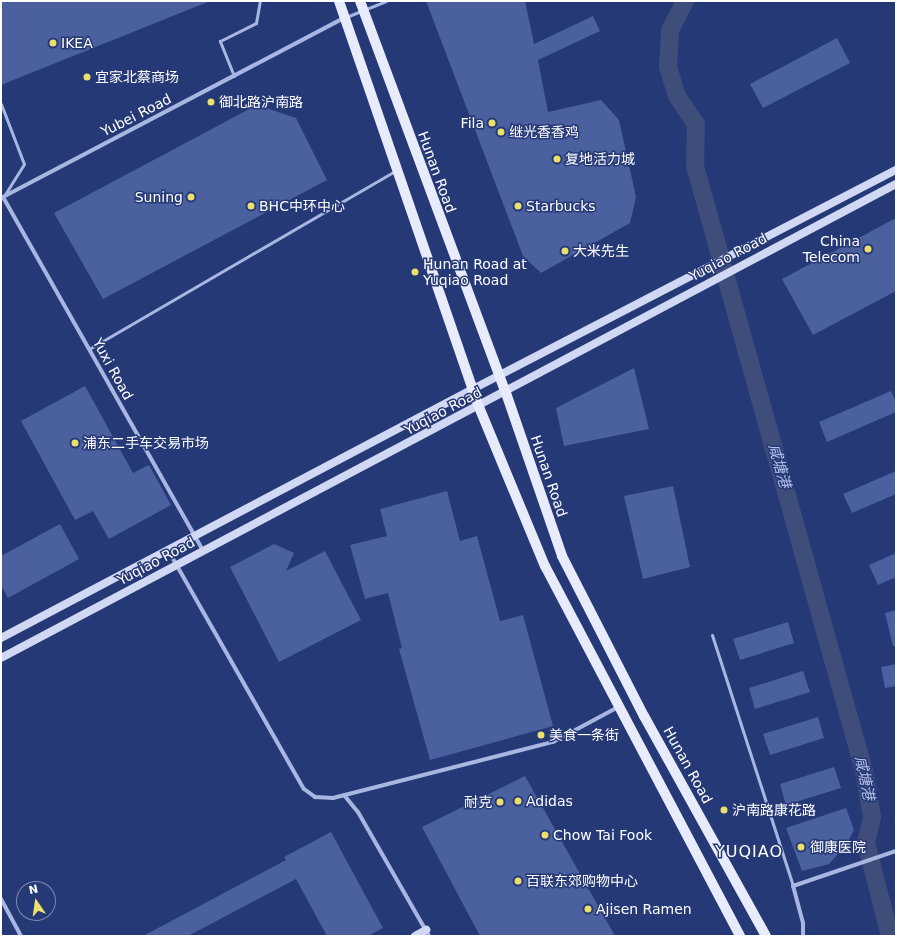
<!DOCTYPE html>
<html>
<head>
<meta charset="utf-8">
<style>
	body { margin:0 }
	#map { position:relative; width:897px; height:937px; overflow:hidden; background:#263977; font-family:"DejaVu Sans","Noto Sans SC",sans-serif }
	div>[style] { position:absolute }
	.river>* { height:18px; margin:-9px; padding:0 9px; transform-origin:9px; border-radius:9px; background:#3f4d7b }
	.building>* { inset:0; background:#4a609f }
	.lane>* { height:3px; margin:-1.5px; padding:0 1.5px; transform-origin:1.5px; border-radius:1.5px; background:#a8b7e2 }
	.street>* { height:4px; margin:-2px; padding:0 2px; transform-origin:2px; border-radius:2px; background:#a8b7e2 }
	.secondary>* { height:8px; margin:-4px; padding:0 4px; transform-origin:4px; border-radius:4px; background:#d0d8f3 }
	.primary>* { height:10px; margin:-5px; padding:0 5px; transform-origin:5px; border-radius:5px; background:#e7ebfc }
	.dots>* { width:11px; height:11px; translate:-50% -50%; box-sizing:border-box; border:2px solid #263977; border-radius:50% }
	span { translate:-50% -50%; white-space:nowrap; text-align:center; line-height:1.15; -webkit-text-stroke:3px #263977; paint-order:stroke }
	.poi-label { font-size:14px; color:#fff }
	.left { translate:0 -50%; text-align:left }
	.right { translate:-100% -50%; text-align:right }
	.street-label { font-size:14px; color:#fff }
	.water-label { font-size:15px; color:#b3c1eb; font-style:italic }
	.quarter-label { font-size:16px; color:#fff; letter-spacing:1px }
	.frame { position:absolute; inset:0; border:2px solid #fff; pointer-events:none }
	.north { position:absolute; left:16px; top:881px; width:40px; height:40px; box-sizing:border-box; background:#263977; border:1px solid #7d88ad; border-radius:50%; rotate:347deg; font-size:11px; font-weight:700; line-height:16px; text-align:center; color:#fff }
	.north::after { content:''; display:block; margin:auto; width:14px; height:18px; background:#ebdf6d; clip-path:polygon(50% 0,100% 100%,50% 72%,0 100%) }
</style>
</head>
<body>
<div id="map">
	<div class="river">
		<i style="left:685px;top:1px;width:33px;rotate:117deg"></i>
		<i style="left:670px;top:30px;width:37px;rotate:93deg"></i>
		<i style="left:668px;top:67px;width:30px;rotate:73deg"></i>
		<i style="left:677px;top:96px;width:34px;rotate:56deg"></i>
		<i style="left:696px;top:124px;width:42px;rotate:91.4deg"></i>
		<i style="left:695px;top:166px;width:628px;rotate:74.39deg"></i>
		<i style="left:864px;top:771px;width:47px;rotate:80.1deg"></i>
		<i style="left:872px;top:817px;width:27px;rotate:103deg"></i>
		<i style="left:866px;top:843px;width:96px;rotate:75.5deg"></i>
	</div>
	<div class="building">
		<i style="clip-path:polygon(1px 1px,210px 1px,1px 85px)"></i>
		<i style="clip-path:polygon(426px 1px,525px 1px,534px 44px,593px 16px,600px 31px,538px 60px,548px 112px,601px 100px,619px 120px,636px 197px,630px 223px,541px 273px,523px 256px)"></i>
		<i style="clip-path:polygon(837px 38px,850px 63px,763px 108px,750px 84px)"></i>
		<i style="clip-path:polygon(257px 105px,296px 118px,327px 180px,103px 299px,54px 213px)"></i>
		<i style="clip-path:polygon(896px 218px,896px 291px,813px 335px,782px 279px)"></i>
		<i style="clip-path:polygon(634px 368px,649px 429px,564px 446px,556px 408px)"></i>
		<i style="clip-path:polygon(85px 386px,133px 473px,149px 465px,171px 505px,109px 539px,93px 511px,75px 520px,21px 421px)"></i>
		<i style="clip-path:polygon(891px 391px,896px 402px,896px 412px,827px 442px,819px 422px)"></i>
		<i style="clip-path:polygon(896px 471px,896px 494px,852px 513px,843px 494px)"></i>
		<i style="clip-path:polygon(673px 486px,690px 567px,643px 579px,624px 496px)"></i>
		<i style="clip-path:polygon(447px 491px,460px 541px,477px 536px,500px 621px,523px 615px,553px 726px,430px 760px,399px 649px,402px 648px,388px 593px,365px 599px,350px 545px,387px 536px,380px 509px)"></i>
		<i style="clip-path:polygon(60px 524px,79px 559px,8px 598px,1px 585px,1px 556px)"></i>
		<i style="clip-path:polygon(274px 544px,294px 553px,286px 571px,325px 551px,361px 620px,279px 662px,230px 567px)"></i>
		<i style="clip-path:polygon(896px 553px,896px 577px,878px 585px,869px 565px)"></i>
		<i style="clip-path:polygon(896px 610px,896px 646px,893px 646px,885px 613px)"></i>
		<i style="clip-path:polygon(788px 622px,794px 643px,740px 660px,733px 639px)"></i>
		<i style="clip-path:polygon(896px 664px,896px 686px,885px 688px,881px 667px)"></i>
		<i style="clip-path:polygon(803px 671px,810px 692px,755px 709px,749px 688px)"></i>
		<i style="clip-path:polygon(818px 717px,824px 738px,770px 755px,763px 734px)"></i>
		<i style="clip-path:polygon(834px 767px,841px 788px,786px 805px,780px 784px)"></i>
		<i style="clip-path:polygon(525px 776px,615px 936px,480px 936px,422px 827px)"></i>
		<i style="clip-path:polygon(846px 808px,854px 830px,846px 845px,829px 864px,802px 871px,786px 828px)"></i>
		<i style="clip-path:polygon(331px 832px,383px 928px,368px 936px,327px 936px,296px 879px,188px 936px,143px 936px,286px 860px,284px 857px)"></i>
	</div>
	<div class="lane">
		<i style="left:346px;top:17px;width:43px;rotate:-21.8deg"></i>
		<i style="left:234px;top:76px;width:38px;rotate:-112deg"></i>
		<i style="left:220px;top:41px;width:40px;rotate:-26.6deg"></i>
		<i style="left:256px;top:23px;width:22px;rotate:-80deg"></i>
		<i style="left:1px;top:104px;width:64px;rotate:69deg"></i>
		<i style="left:24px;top:164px;width:38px;rotate:122deg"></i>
		<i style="left:89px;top:349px;width:354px;rotate:-30.2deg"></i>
		<i style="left:712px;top:635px;width:264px;rotate:72.1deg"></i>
	</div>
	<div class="street">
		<i style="left:3px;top:197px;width:407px;rotate:60.5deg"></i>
		<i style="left:1px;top:198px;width:387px;rotate:-27.7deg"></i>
		<i style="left:168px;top:550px;width:275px;rotate:60.4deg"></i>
		<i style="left:304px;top:789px;width:14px;rotate:36deg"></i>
		<i style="left:315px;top:797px;width:18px;rotate:3deg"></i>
		<i style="left:333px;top:798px;width:227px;rotate:-14.3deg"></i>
		<i style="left:553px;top:742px;width:74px;rotate:-28.3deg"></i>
		<i style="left:344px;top:795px;width:22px;rotate:51deg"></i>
		<i style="left:358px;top:812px;width:143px;rotate:60.2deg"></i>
		<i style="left:1px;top:899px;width:42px;rotate:61.6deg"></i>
		<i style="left:803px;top:936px;width:13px;rotate:-90deg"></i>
		<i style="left:803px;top:923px;width:38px;rotate:-105deg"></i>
		<i style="left:793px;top:886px;width:109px;rotate:-18.8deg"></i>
	</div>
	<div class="secondary">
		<i style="left:1px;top:638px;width:534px;rotate:-27.81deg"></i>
		<i style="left:473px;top:389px;width:476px;rotate:-27.4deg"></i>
		<i style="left:1px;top:658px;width:1013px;rotate:-27.91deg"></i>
		<i style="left:415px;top:936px;width:13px;rotate:-29deg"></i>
	</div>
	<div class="primary">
		<i style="left:339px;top:1px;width:429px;rotate:71deg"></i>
		<i style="left:479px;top:407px;width:172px;rotate:67.5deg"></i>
		<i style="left:545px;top:566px;width:418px;rotate:62.2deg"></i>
		<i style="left:360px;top:1px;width:418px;rotate:69.6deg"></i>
		<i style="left:506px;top:393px;width:172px;rotate:71deg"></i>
		<i style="left:562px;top:556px;width:180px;rotate:62.9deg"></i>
		<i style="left:644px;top:716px;width:252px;rotate:61deg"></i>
	</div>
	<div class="dots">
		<i style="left:53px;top:43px;background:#ebdf6d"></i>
		<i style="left:87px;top:77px;background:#ebdf6d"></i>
		<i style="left:211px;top:102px;background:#ebdf6d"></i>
		<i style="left:492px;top:123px;background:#ebdf6d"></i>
		<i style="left:501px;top:132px;background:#ebdf6d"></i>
		<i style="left:557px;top:159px;background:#ebdf6d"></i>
		<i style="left:191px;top:197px;background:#ebdf6d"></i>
		<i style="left:251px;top:206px;background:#ebdf6d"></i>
		<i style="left:518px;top:206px;background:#ebdf6d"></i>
		<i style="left:868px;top:249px;background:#ebdf6d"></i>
		<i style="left:565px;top:251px;background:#ebdf6d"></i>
		<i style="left:415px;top:272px;background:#ebdf6d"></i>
		<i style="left:75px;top:443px;background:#ebdf6d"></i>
		<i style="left:541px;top:735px;background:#ebdf6d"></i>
		<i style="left:518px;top:801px;background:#ebdf6d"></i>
		<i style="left:500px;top:802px;background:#ebdf6d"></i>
		<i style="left:724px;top:810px;background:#ebdf6d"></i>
		<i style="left:545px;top:835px;background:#ebdf6d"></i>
		<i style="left:801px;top:847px;background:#ebdf6d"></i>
		<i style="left:518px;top:881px;background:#ebdf6d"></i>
		<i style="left:588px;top:909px;background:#ebdf6d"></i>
	</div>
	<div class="poi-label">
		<span class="left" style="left:61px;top:43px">IKEA</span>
		<span class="left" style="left:95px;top:77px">宜家北蔡商场</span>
		<span class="left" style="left:219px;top:102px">御北路沪南路</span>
		<span class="right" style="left:484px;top:123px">Fila</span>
		<span class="left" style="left:509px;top:132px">继光香香鸡</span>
		<span class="left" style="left:565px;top:159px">复地活力城</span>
		<span class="right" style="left:183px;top:197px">Suning</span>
		<span class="left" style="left:259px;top:206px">BHC中环中心</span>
		<span class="left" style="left:526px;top:206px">Starbucks</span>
		<span class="right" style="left:860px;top:249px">China<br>Telecom</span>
		<span class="left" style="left:573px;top:251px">大米先生</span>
		<span class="left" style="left:423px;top:272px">Hunan Road at<br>Yuqiao Road</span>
		<span class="left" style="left:83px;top:443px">浦东二手车交易市场</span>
		<span class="left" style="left:549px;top:735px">美食一条街</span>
		<span class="left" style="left:526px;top:801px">Adidas</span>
		<span class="right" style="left:492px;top:802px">耐克</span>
		<span class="left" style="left:732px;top:810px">沪南路康花路</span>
		<span class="left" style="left:553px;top:835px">Chow Tai Fook</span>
		<span class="left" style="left:810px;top:847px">御康医院</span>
		<span class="left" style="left:526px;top:881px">百联东郊购物中心</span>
		<span class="left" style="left:596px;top:909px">Ajisen Ramen</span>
	</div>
	<div class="street-label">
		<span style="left:136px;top:115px;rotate:-27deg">Yubei Road</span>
		<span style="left:437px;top:172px;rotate:70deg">Hunan Road</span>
		<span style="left:728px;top:257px;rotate:-28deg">Yuqiao Road</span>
		<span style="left:113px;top:369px;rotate:61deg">Yuxi Road</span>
		<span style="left:443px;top:411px;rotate:-28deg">Yuqiao Road</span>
		<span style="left:549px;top:476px;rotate:71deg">Hunan Road</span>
		<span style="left:156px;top:561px;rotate:-28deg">Yuqiao Road</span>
		<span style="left:688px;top:765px;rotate:61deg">Hunan Road</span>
	</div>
	<div class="water-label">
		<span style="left:779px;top:466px;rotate:74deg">咸塘港</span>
		<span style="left:864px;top:778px;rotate:78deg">咸塘港</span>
	</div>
	<div class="quarter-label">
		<span style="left:749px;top:852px">YUQIAO</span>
	</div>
	<div class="frame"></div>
	<div class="north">N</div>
</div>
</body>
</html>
